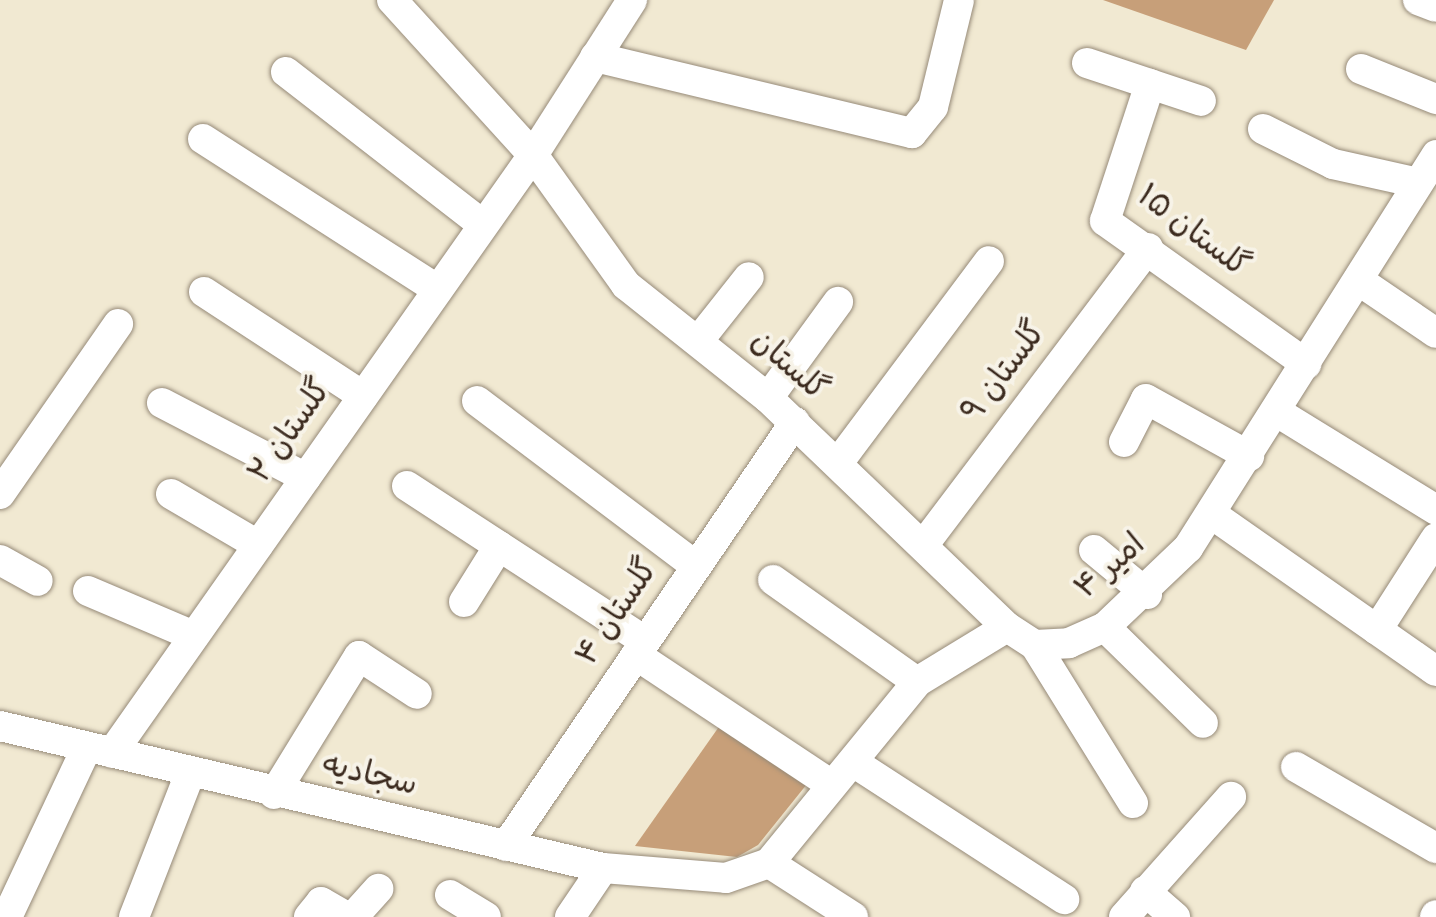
<!DOCTYPE html>
<html>
<head>
<meta charset="utf-8">
<style>
	body { margin:0 }
	#map { position:relative; width:1436px; height:917px; overflow:hidden; background:#f1e9d2; font-family:Dekko,"Playpen Sans Arabic",sans-serif }
	div>[style] { position:absolute }
	.building>* { inset:0; background:#c79f79 }
	.roads { filter:drop-shadow(0 0 2px #968a78) drop-shadow(0 0 2px #968a78) }
	.minor>* { height:30px; margin:-15px; padding:0 15px; transform-origin:15px; border-radius:15px; background:#fff }
	span { translate:-50% -50%; white-space:nowrap; text-align:center; line-height:1.15; -webkit-text-stroke:8px #f7f3e8; paint-order:stroke }
	.street-label { font-size:32px; color:#3b2a1e }
</style>
</head>
<body>
<div id="map">
	<div class="building">
		<i style="clip-path:polygon(1103px 0,1274px 0,1246px 50px)"></i>
		<i style="clip-path:polygon(723px 721px,807px 784px,758px 845px,737px 857px,635px 846px)"></i>
	</div>
	<div class="roads">
		<div class="minor">
			<i style="left:392px;top:0;width:210px;rotate:47.7deg"></i>
			<i style="left:533px;top:155px;width:160px;rotate:54.4deg"></i>
			<i style="left:626px;top:285px;width:181px;rotate:38.5deg"></i>
			<i style="left:768px;top:398px;width:331px;rotate:43.8deg"></i>
			<i style="left:1007px;top:627px;width:33px;rotate:33deg"></i>
			<i style="left:1035px;top:645px;width:34px;rotate:-3deg"></i>
			<i style="left:1069px;top:643px;width:39px;rotate:-24deg"></i>
			<i style="left:1105px;top:627px;width:115px;rotate:-43.6deg"></i>
			<i style="left:1188px;top:548px;width:465px;rotate:-57.7deg"></i>
			<i style="left:1418px;top:0;width:19px;rotate:21deg"></i>
			<i style="left:595px;top:57px;width:326px;rotate:13.5deg"></i>
			<i style="left:912px;top:133px;width:33px;rotate:-51deg"></i>
			<i style="left:933px;top:107px;width:110px;rotate:-76.3deg"></i>
			<i style="left:1087px;top:63px;width:120px;rotate:18.4deg"></i>
			<i style="left:1361px;top:69px;width:81px;rotate:21.8deg"></i>
			<i style="left:286px;top:72px;width:249px;rotate:37.8deg"></i>
			<i style="left:1150px;top:84px;width:144px;rotate:108.2deg"></i>
			<i style="left:1105px;top:221px;width:247px;rotate:35.4deg"></i>
			<i style="left:1263px;top:129px;width:78px;rotate:26.6deg"></i>
			<i style="left:1333px;top:164px;width:87px;rotate:12.6deg"></i>
			<i style="left:203px;top:139px;width:279px;rotate:32.7deg"></i>
			<i style="left:1358px;top:280px;width:94px;rotate:34.2deg"></i>
			<i style="left:204px;top:292px;width:190px;rotate:33.2deg"></i>
			<i style="left:699px;top:340px;width:80px;rotate:-51.6deg"></i>
			<i style="left:768px;top:398px;width:119px;rotate:-53.9deg"></i>
			<i style="left:477px;top:401px;width:274px;rotate:37deg"></i>
			<i style="left:162px;top:403px;width:162px;rotate:27.5deg"></i>
			<i style="left:1277px;top:412px;width:187px;rotate:31.6deg"></i>
			<i style="left:1124px;top:442px;width:48px;rotate:-62.9deg"></i>
			<i style="left:1146px;top:399px;width:118px;rotate:29deg"></i>
			<i style="left:838px;top:463px;width:252px;rotate:-53.2deg"></i>
			<i style="left:407px;top:486px;width:284px;rotate:33.1deg"></i>
			<i style="left:0;top:494px;width:207px;rotate:-55.2deg"></i>
			<i style="left:171px;top:494px;width:101px;rotate:30.4deg"></i>
			<i style="left:1213px;top:515px;width:272px;rotate:35deg"></i>
			<i style="left:925px;top:543px;width:370px;rotate:-52.9deg"></i>
			<i style="left:1094px;top:550px;width:69px;rotate:39.7deg"></i>
			<i style="left:0;top:560px;width:43px;rotate:28.9deg"></i>
			<i style="left:773px;top:580px;width:176px;rotate:35.3deg"></i>
			<i style="left:88px;top:591px;width:115px;rotate:23deg"></i>
			<i style="left:464px;top:602px;width:66px;rotate:-58deg"></i>
			<i style="left:1105px;top:627px;width:137px;rotate:44.4deg"></i>
			<i style="left:1377px;top:630px;width:109px;rotate:-57.3deg"></i>
			<i style="left:1035px;top:645px;width:186px;rotate:58.2deg"></i>
			<i style="left:636px;top:655px;width:235px;rotate:33.6deg"></i>
			<i style="left:0;top:726px;width:619px;rotate:13.25deg"></i>
			<i style="left:603px;top:868px;width:123px;rotate:4.6deg"></i>
			<i style="left:726px;top:878px;width:46px;rotate:-19.2deg"></i>
			<i style="left:769px;top:863px;width:234px;rotate:-50.7deg"></i>
			<i style="left:917px;top:682px;width:105px;rotate:-31.4deg"></i>
			<i style="left:112px;top:753px;width:731px;rotate:-54.85deg"></i>
			<i style="left:533px;top:155px;width:184px;rotate:-57.4deg"></i>
			<i style="left:853px;top:762px;width:252px;rotate:33deg"></i>
			<i style="left:1296px;top:767px;width:162px;rotate:30.1deg"></i>
			<i style="left:274px;top:794px;width:162px;rotate:-58.4deg"></i>
			<i style="left:359px;top:656px;width:69px;rotate:33.2deg"></i>
			<i style="left:506px;top:846px;width:513px;rotate:-55.72deg"></i>
			<i style="left:769px;top:863px;width:100px;rotate:32.7deg"></i>
			<i style="left:1145px;top:891px;width:40px;rotate:41deg"></i>
			<i style="left:450px;top:895px;width:42px;rotate:31.4deg"></i>
			<i style="left:7px;top:917px;width:188px;rotate:-64.8deg"></i>
			<i style="left:134px;top:917px;width:155px;rotate:-68.7deg"></i>
			<i style="left:309px;top:917px;width:19px;rotate:-51deg"></i>
			<i style="left:321px;top:902px;width:30px;rotate:30deg"></i>
			<i style="left:353px;top:917px;width:38px;rotate:-48deg"></i>
			<i style="left:570px;top:917px;width:59px;rotate:-56deg"></i>
			<i style="left:1124px;top:917px;width:161px;rotate:-48.3deg"></i>
			<i style="left:1435px;top:917px;width:2px;rotate:-63deg"></i>
		</div>
	</div>
	<div class="street-label">
		<span style="left:1191px;top:234px;rotate:37deg">گلستان ۱۵</span>
		<span style="left:787px;top:368px;rotate:41deg">گلستان</span>
		<span style="left:1007px;top:374px;rotate:-53deg">گلستان ۹</span>
		<span style="left:293px;top:433px;rotate:-55deg">گلستان ۲</span>
		<span style="left:1112px;top:569px;rotate:-41deg">امیر ۴</span>
		<span style="left:620px;top:614px;rotate:-56deg">گلستان ۴</span>
		<span style="left:369px;top:778px;rotate:13deg">سجادیه</span>
	</div>
</div>
</body>
</html>
